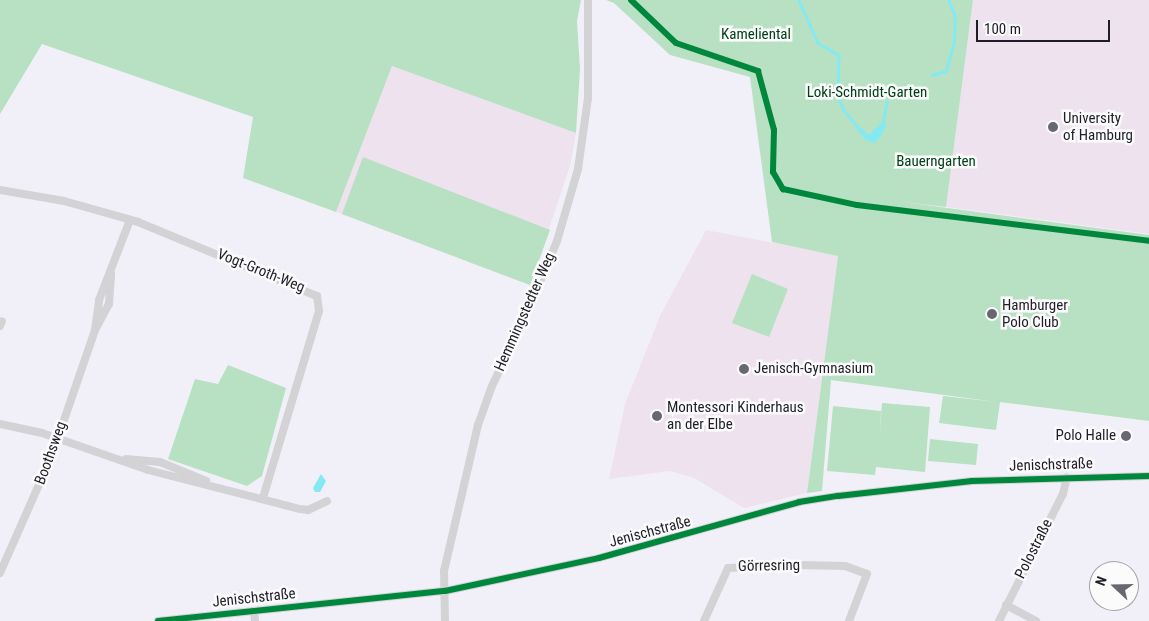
<!DOCTYPE html>
<html>
<head>
<meta charset="utf-8">
<style>
	body { margin:0 }
	#map { position:relative; width:1149px; height:621px; overflow:hidden; background:#f1f0f9; font-family:"Roboto Condensed",sans-serif }
	div>[style] { position:absolute }
	.education>* { inset:0; background:#eee2ee }
	.green>* { inset:0; background:#b8e0c3 }
	.water>* { inset:0; background:#84eaf1 }
	.stream>* { height:2.5px; margin:-1.25px; padding:0 1.25px; transform-origin:1.25px; border-radius:1.25px; background:#84eaf1 }
	.street>* { height:8px; margin:-4px; padding:0 4px; transform-origin:4px; border-radius:4px; background:#d3d2d5 }
	.cycleway>* { height:6px; margin:-3px; padding:0 3px; transform-origin:3px; border-radius:3px; background:#00873e }
	.dots>* { width:14px; height:14px; translate:-50% -50%; box-sizing:border-box; border:2px solid #fbfbfb; border-radius:50% }
	span { translate:-50% -50%; white-space:nowrap; text-align:center; line-height:1.15; -webkit-text-stroke:5px #fbfbfb; paint-order:stroke }
	.park-label { font-size:15px; color:#014117 }
	.poi-label { font-size:15px; color:#1f1e28 }
	.left { translate:0 -50%; text-align:left }
	.right { translate:-100% -50%; text-align:right }
	.street-label { font-size:15px; color:#1f1e28 }
	.north { position:absolute; left:1089px; top:561px; width:50px; height:50px; box-sizing:border-box; background:#fbfbfb; border:1px solid #a3a3a7; border-radius:50%; rotate:291deg; font-size:14px; font-weight:700; line-height:20px; text-align:center; color:#1f1e28 }
	.north::after { content:''; display:block; margin:auto; width:18px; height:22px; background:#686871; clip-path:polygon(50% 0,100% 100%,50% 72%,0 100%) }
	.scale { position:absolute; left:976px; top:20px; width:134px; height:22px; box-sizing:border-box; border:2px solid #1f1e28; border-top:0; padding-left:6px; font-size:15px; line-height:18px; white-space:nowrap; color:#1f1e28; -webkit-text-stroke:4px #fbfbfb; paint-order:stroke }
</style>
</head>
<body>
<div id="map">
	<div class="education">
		<i style="clip-path:polygon(973px 0,1149px 0,1149px 234px,946px 207px)"></i>
		<i style="clip-path:polygon(392px 66px,576px 133px,570px 166px,530px 285px,336px 212px)"></i>
		<i style="clip-path:polygon(706px 230px,838px 255px,807px 493px,744px 508px,694px 478px,670px 471px,609px 479px,625px 404px,660px 316px)"></i>
	</div>
	<div class="green">
		<i style="clip-path:polygon(0 0,581px 0,577px 21px,580px 69px,576px 133px,392px 66px,336px 212px,243px 178px,253px 117px,42px 44px,0 114px)"></i>
		<i style="clip-path:polygon(606px 0,973px 0,946px 207px,903px 202px,1149px 235px,1149px 421px,1000px 402px,996px 430px,939px 423px,943px 396px,997px 402px,831px 380px,822px 491px,807px 493px,838px 256px,772px 242px,750px 77px,670px 55px,614px 3px)"></i>
		<i style="clip-path:polygon(363px 157px,550px 230px,530px 285px,342px 214px)"></i>
		<i style="clip-path:polygon(752px 274px,788px 289px,769px 337px,732px 323px)"></i>
		<i style="clip-path:polygon(228px 365px,286px 388px,262px 476px,247px 486px,168px 459px,195px 379px,218px 384px)"></i>
		<i style="clip-path:polygon(882px 403px,930px 407px,925px 472px,876px 467px,875px 475px,827px 471px,833px 406px,881px 411px,880px 432px)"></i>
		<i style="clip-path:polygon(930px 439px,978px 444px,976px 465px,928px 461px)"></i>
	</div>
	<div class="water">
		<i style="clip-path:polygon(882px 122px,886px 123px,884px 131px,875px 143px,866px 140px,857px 130px,860px 127px,869px 135px)"></i>
		<i style="clip-path:polygon(321px 474px,326px 481px,320px 492px,315px 492px,313px 488px)"></i>
	</div>
	<div class="stream">
		<i style="left:799px;top:0;width:47px;rotate:66.2deg"></i>
		<i style="left:818px;top:43px;width:24px;rotate:30deg"></i>
		<i style="left:839px;top:55px;width:42px;rotate:91.4deg"></i>
		<i style="left:838px;top:97px;width:14px;rotate:65deg"></i>
		<i style="left:844px;top:110px;width:27px;rotate:51deg"></i>
		<i style="left:932px;top:75px;width:15px;rotate:-16deg"></i>
		<i style="left:946px;top:71px;width:31px;rotate:-75deg"></i>
		<i style="left:954px;top:41px;width:24px;rotate:-88deg"></i>
		<i style="left:955px;top:17px;width:18px;rotate:-112deg"></i>
		<i style="left:882px;top:125px;width:24px;rotate:-78deg"></i>
	</div>
	<div class="street">
		<i style="left:0;top:190px;width:65px;rotate:9.8deg"></i>
		<i style="left:64px;top:201px;width:77px;rotate:15.8deg"></i>
		<i style="left:138px;top:222px;width:194px;rotate:22.5deg"></i>
		<i style="left:317px;top:296px;width:15px;rotate:82deg"></i>
		<i style="left:319px;top:311px;width:195px;rotate:106.7deg"></i>
		<i style="left:0;top:326px;width:5px;rotate:-68deg"></i>
		<i style="left:95px;top:330px;width:30px;rotate:-62deg"></i>
		<i style="left:109px;top:304px;width:30px;rotate:-86deg"></i>
		<i style="left:0;top:424px;width:43px;rotate:12.1deg"></i>
		<i style="left:42px;top:433px;width:112px;rotate:19.2deg"></i>
		<i style="left:148px;top:470px;width:157px;rotate:14.4deg"></i>
		<i style="left:300px;top:509px;width:8px;rotate:7deg"></i>
		<i style="left:308px;top:510px;width:21px;rotate:-25deg"></i>
		<i style="left:126px;top:459px;width:34px;rotate:5deg"></i>
		<i style="left:160px;top:462px;width:50px;rotate:22.4deg"></i>
		<i style="left:0;top:573px;width:129px;rotate:-66.2deg"></i>
		<i style="left:52px;top:455px;width:132px;rotate:-71deg"></i>
		<i style="left:95px;top:330px;width:30px;rotate:-82deg"></i>
		<i style="left:99px;top:300px;width:86px;rotate:-68.8deg"></i>
		<i style="left:1006px;top:605px;width:34px;rotate:28deg"></i>
		<i style="left:254px;top:611px;width:10px;rotate:84deg"></i>
		<i style="left:158px;top:621px;width:289px;rotate:-6deg"></i>
		<i style="left:445px;top:591px;width:157px;rotate:-12.1deg"></i>
		<i style="left:599px;top:558px;width:208px;rotate:-15.6deg"></i>
		<i style="left:799px;top:502px;width:39px;rotate:-9deg"></i>
		<i style="left:838px;top:496px;width:135px;rotate:-6.4deg"></i>
		<i style="left:972px;top:481px;width:177px;rotate:-1.6deg"></i>
		<i style="left:445px;top:621px;width:50px;rotate:-91.1deg"></i>
		<i style="left:444px;top:571px;width:150px;rotate:-76.9deg"></i>
		<i style="left:478px;top:425px;width:41px;rotate:-70.3deg"></i>
		<i style="left:492px;top:386px;width:83px;rotate:-64.4deg"></i>
		<i style="left:528px;top:311px;width:76px;rotate:-67.5deg"></i>
		<i style="left:557px;top:241px;width:75px;rotate:-73.7deg"></i>
		<i style="left:578px;top:169px;width:72px;rotate:-82deg"></i>
		<i style="left:588px;top:98px;width:98px;rotate:-90deg"></i>
		<i style="left:704px;top:621px;width:58px;rotate:-65.6deg"></i>
		<i style="left:728px;top:568px;width:69px;rotate:-2.5deg"></i>
		<i style="left:797px;top:565px;width:48px;rotate:1.2deg"></i>
		<i style="left:845px;top:566px;width:23px;rotate:20deg"></i>
		<i style="left:867px;top:574px;width:50px;rotate:111deg"></i>
		<i style="left:999px;top:621px;width:142px;rotate:-63.3deg"></i>
		<i style="left:1063px;top:494px;width:17px;rotate:-77deg"></i>
	</div>
	<div class="cycleway">
		<i style="left:631px;top:0;width:62px;rotate:43.7deg"></i>
		<i style="left:676px;top:43px;width:87px;rotate:18.9deg"></i>
		<i style="left:758px;top:71px;width:61px;rotate:74.8deg"></i>
		<i style="left:774px;top:130px;width:42px;rotate:91.4deg"></i>
		<i style="left:773px;top:172px;width:20px;rotate:60deg"></i>
		<i style="left:783px;top:189px;width:76px;rotate:12.2deg"></i>
		<i style="left:857px;top:205px;width:294px;rotate:7deg"></i>
		<i style="left:158px;top:621px;width:289px;rotate:-6deg"></i>
		<i style="left:445px;top:591px;width:157px;rotate:-12.1deg"></i>
		<i style="left:599px;top:558px;width:208px;rotate:-15.6deg"></i>
		<i style="left:799px;top:502px;width:39px;rotate:-9deg"></i>
		<i style="left:838px;top:496px;width:135px;rotate:-6.4deg"></i>
		<i style="left:972px;top:481px;width:177px;rotate:-1.6deg"></i>
	</div>
	<div class="dots">
		<i style="left:1053px;top:127px;background:#686871"></i>
		<i style="left:992px;top:314px;background:#686871"></i>
		<i style="left:744px;top:369px;background:#686871"></i>
		<i style="left:657px;top:416px;background:#686871"></i>
		<i style="left:1126px;top:436px;background:#686871"></i>
	</div>
	<div class="park-label">
		<span style="left:756px;top:35px">Kameliental</span>
		<span style="left:867px;top:93px">Loki-Schmidt-Garten</span>
		<span style="left:936px;top:162px">Bauerngarten</span>
	</div>
	<div class="poi-label">
		<span class="left" style="left:1063px;top:127px">University<br>of Hamburg</span>
		<span class="left" style="left:1002px;top:314px">Hamburger<br>Polo Club</span>
		<span class="left" style="left:754px;top:369px">Jenisch-Gymnasium</span>
		<span class="left" style="left:667px;top:416px">Montessori Kinderhaus<br>an der Elbe</span>
		<span class="right" style="left:1116px;top:436px">Polo Halle</span>
	</div>
	<div class="street-label">
		<span style="left:261px;top:271px;rotate:22deg">Vogt-Groth-Weg</span>
		<span style="left:525px;top:312px;rotate:-66deg">Hemmingstedter Weg</span>
		<span style="left:51px;top:453px;rotate:-70deg">Boothsweg</span>
		<span style="left:1051px;top:465px;rotate:-2deg">Jenischstraße</span>
		<span style="left:650px;top:532px;rotate:-15deg">Jenischstraße</span>
		<span style="left:1034px;top:549px;rotate:-63deg">Polostraße</span>
		<span style="left:769px;top:566px;rotate:-1deg">Görresring</span>
		<span style="left:254px;top:598px;rotate:-6deg">Jenischstraße</span>
	</div>
	<div class="north">N</div>
	<div class="scale">100 m</div>
</div>
</body>
</html>
